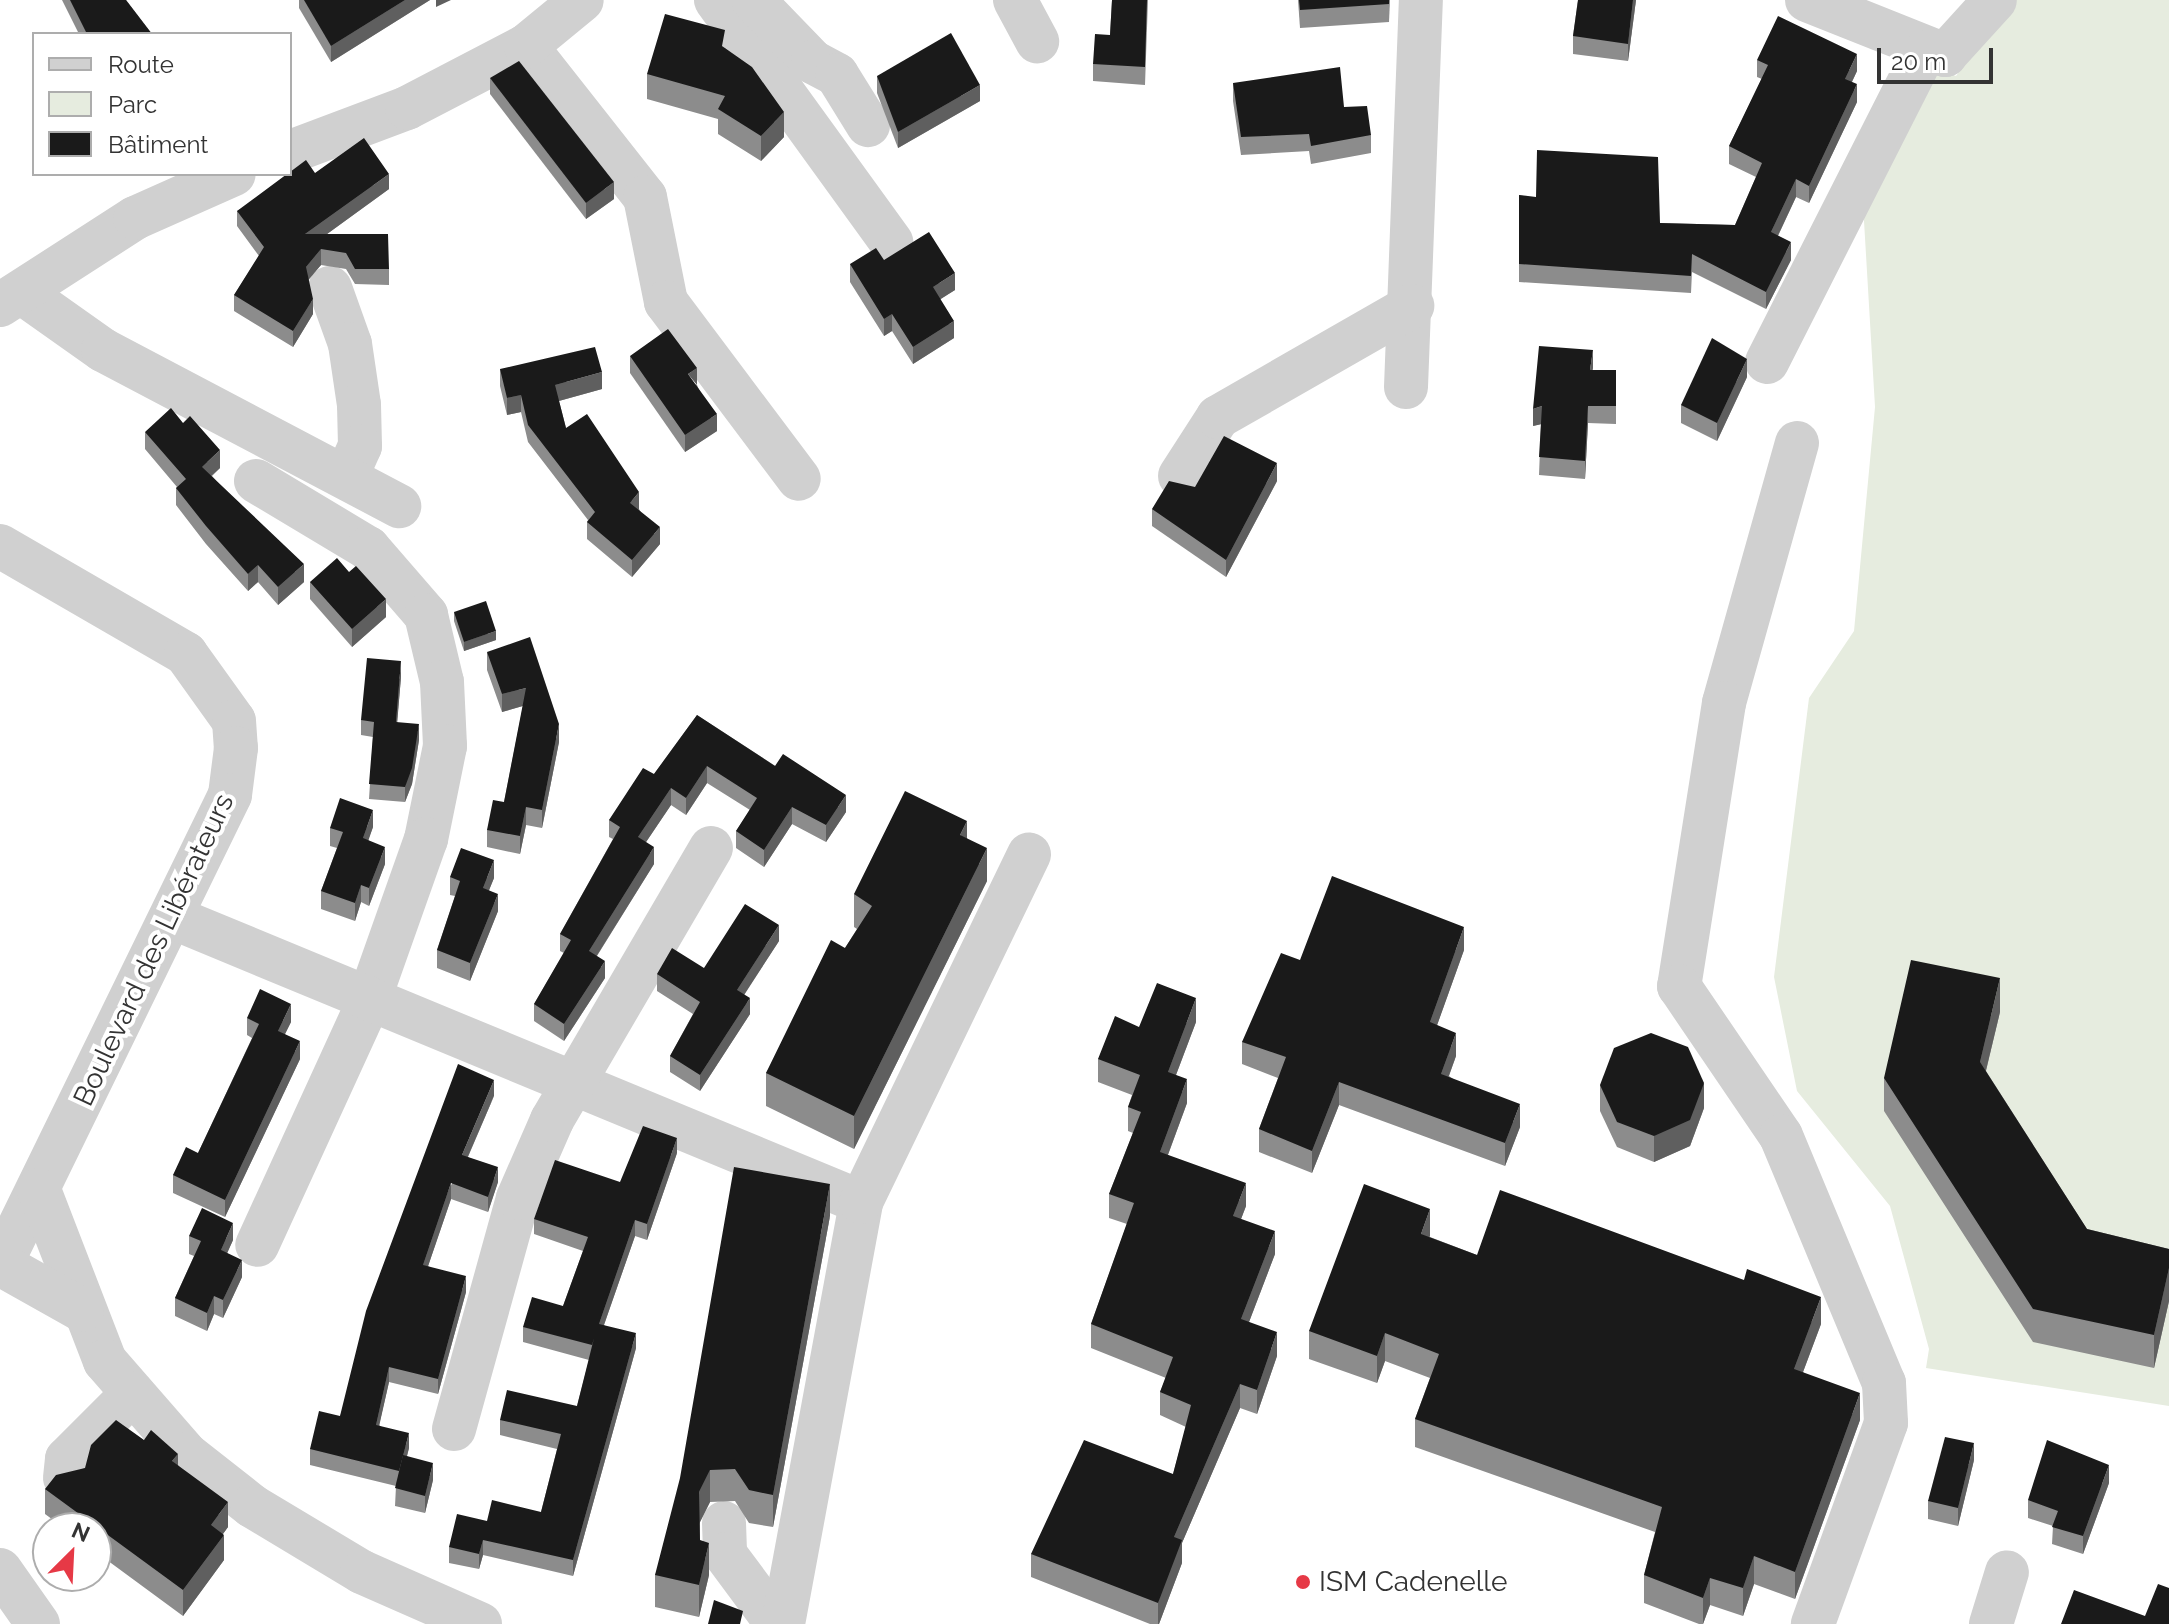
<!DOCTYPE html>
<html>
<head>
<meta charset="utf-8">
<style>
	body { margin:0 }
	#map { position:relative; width:2169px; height:1624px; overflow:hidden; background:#fff; font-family:Raleway,sans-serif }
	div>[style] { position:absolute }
	.green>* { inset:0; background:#e6ecdf }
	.minor>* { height:44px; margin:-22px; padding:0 22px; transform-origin:22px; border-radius:22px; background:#d0d0d0 }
	.wall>* { inset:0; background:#8c8c8c }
	.shaded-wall>* { inset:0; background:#5f5f5f }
	.building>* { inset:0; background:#1a1a1a }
	.dots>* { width:22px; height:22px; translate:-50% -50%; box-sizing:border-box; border:4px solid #fff; border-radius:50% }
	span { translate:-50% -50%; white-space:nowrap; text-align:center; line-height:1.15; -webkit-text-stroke:8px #fff; paint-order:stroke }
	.street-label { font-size:28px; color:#333 }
	.poi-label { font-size:28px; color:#333 }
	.left { translate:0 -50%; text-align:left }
	.legend { position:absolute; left:32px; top:32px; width:260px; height:144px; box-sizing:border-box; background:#fff; border:2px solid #adadad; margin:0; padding:10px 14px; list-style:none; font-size:24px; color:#333 }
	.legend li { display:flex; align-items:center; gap:16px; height:40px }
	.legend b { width:40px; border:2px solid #adadad }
	.north { position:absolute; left:32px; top:1512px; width:80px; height:80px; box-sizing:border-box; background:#fff; border:2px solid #adadad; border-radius:50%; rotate:24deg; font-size:22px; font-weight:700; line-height:32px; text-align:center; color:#333 }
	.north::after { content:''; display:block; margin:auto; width:28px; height:36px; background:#e63946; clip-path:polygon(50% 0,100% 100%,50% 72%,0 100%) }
	.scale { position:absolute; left:1877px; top:48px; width:116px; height:36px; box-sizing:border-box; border:4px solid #333; border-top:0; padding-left:10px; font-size:24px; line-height:28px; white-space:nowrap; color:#333; -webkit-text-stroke:6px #fff; paint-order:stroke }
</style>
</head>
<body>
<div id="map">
	<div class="green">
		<i style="clip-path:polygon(2013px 0,2169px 0,2169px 1406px,1926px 1368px,1929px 1349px,1890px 1206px,1797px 1091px,1774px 977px,1809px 698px,1854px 631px,1875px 407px,1863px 204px,1933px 66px,1956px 76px)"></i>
	</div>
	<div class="minor">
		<i style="left:716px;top:0;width:299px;rotate:54.1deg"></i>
		<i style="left:753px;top:0;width:86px;rotate:45.9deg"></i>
		<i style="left:813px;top:62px;width:27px;rotate:28deg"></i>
		<i style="left:837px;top:75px;width:59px;rotate:58.2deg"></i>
		<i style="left:1015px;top:0;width:47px;rotate:61.8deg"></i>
		<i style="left:1807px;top:0;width:149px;rotate:21.7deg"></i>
		<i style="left:1945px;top:55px;width:74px;rotate:-47.7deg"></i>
		<i style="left:526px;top:46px;width:192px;rotate:51.8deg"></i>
		<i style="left:645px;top:197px;width:107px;rotate:78.7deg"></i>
		<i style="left:666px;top:302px;width:221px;rotate:53.1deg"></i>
		<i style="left:290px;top:152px;width:125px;rotate:-20.6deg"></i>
		<i style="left:407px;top:108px;width:134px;rotate:-27.5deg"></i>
		<i style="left:526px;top:46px;width:72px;rotate:-39.4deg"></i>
		<i style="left:330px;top:288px;width:59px;rotate:70.3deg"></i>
		<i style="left:350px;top:344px;width:62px;rotate:81.6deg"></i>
		<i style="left:359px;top:405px;width:41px;rotate:88.6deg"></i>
		<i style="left:360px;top:446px;width:34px;rotate:114deg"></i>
		<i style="left:21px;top:292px;width:100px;rotate:35.3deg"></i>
		<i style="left:103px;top:350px;width:335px;rotate:27.8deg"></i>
		<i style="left:0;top:305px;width:161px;rotate:-32.8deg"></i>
		<i style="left:135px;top:218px;width:108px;rotate:-24deg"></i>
		<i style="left:1767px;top:362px;width:347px;rotate:-63.1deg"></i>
		<i style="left:1406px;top:387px;width:387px;rotate:-87.8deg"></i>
		<i style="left:1797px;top:443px;width:270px;rotate:105.7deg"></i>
		<i style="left:1724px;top:703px;width:287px;rotate:99deg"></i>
		<i style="left:1679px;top:986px;width:181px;rotate:55.8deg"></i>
		<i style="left:1781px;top:1136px;width:268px;rotate:67.4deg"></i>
		<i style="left:1884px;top:1383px;width:40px;rotate:87.1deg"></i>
		<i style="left:1886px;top:1423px;width:214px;rotate:110deg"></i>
		<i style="left:1180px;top:476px;width:70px;rotate:-57.2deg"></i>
		<i style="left:1218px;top:417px;width:224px;rotate:-29.8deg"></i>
		<i style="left:256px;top:481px;width:131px;rotate:30.9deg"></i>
		<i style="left:368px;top:548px;width:89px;rotate:49.1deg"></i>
		<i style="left:426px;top:615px;width:69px;rotate:76.6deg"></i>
		<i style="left:442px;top:682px;width:64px;rotate:87.3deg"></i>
		<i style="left:445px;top:746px;width:95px;rotate:101.5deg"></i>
		<i style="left:426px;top:839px;width:174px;rotate:109.5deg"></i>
		<i style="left:368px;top:1003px;width:266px;rotate:114.6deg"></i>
		<i style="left:0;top:546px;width:215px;rotate:30.1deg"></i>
		<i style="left:186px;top:654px;width:82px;rotate:54.4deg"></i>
		<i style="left:234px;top:721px;width:27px;rotate:86deg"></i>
		<i style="left:236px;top:748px;width:47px;rotate:97.3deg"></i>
		<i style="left:230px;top:795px;width:524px;rotate:116.03deg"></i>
		<i style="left:174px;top:918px;width:743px;rotate:22.46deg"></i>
		<i style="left:39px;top:1190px;width:183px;rotate:68.9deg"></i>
		<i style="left:105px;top:1361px;width:123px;rotate:48.9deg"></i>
		<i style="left:186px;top:1454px;width:84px;rotate:38.2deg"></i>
		<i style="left:252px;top:1506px;width:128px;rotate:31deg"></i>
		<i style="left:362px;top:1572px;width:129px;rotate:23.8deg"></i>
		<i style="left:0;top:1264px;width:94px;rotate:29.3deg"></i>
		<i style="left:454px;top:1429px;width:240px;rotate:-74.5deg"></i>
		<i style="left:518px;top:1198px;width:85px;rotate:-66.4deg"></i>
		<i style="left:552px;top:1120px;width:315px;rotate:-59.7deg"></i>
		<i style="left:65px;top:1478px;width:19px;rotate:-84deg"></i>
		<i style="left:67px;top:1459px;width:93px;rotate:-45deg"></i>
		<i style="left:724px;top:1523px;width:31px;rotate:88deg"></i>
		<i style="left:725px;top:1554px;width:87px;rotate:53.4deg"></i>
		<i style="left:0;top:1570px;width:66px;rotate:54.9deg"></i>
		<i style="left:783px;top:1624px;width:429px;rotate:-79.5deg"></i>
		<i style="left:861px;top:1202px;width:386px;rotate:-64.2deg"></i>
		<i style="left:1991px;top:1624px;width:54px;rotate:-72.9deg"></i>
	</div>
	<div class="wall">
		<i style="clip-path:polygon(62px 0,126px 0,152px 34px,79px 34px)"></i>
		<i style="clip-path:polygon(299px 0,430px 0,331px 62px,299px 8px)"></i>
		<i style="clip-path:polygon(1112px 0,1148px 0,1145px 85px,1093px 81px,1093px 64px,1110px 35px)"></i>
		<i style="clip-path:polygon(1298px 0,1390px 0,1389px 22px,1300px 28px)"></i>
		<i style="clip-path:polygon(1578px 0,1636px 0,1628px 61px,1573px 54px,1573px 36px)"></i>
		<i style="clip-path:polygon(725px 48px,784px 137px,761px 161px,718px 134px,718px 119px,647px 99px,647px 74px)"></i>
		<i style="clip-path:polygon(1757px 60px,1857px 71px,1852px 82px,1857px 102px,1809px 203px,1796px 197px,1778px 236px,1791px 260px,1766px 309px,1692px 272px,1691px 293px,1519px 282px,1519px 195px,1660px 223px,1735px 225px,1756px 177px,1729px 164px,1729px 146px,1762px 79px,1757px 77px)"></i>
		<i style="clip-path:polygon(877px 76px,980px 101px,898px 148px,877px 93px)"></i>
		<i style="clip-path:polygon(490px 78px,614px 199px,586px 219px,490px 94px)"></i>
		<i style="clip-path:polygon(1233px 83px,1344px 107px,1371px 135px,1371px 153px,1311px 164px,1309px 151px,1241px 155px,1233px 101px)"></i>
		<i style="clip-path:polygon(315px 173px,389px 189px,327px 234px,389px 269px,389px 285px,355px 284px,346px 269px,321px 265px,308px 279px,313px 314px,293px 347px,234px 311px,234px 295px,259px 256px,237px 226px,237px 211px)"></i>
		<i style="clip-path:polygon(884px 260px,955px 290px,940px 299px,954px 338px,913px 364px,892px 331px,884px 336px,850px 282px,850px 264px)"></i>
		<i style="clip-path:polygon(630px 356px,697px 385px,717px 431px,685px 452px,630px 373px)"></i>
		<i style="clip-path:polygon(500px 369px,602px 389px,559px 401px,566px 428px,639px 509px,660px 544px,632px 577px,587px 539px,587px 522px,588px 520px,528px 442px,521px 412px,507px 415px,500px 386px)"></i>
		<i style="clip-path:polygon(1593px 370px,1616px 370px,1616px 424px,1588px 423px,1585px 479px,1539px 475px,1541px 424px,1533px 426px)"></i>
		<i style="clip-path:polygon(1747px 377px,1717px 441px,1681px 423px,1681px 405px)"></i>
		<i style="clip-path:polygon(145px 432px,220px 468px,212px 476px,304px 582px,278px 605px,258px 582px,248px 591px,206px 544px,176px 505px,176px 488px,177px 487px,145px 449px)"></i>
		<i style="clip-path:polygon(1277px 481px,1226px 577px,1152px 526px,1152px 509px)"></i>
		<i style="clip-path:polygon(349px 572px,386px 617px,352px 647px,310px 599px,310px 582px)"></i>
		<i style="clip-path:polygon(454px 612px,496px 640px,464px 651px,454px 621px)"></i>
		<i style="clip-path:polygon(487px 652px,559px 742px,542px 828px,526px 825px,520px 854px,487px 847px,487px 830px,504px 802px,523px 706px,502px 712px,487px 670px)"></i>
		<i style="clip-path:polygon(401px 677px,397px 722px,419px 740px,412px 784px,405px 802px,369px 799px,373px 737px,361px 735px,361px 720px)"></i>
		<i style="clip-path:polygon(697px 715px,846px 812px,826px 842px,792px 824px,764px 867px,736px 848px,736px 831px,750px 810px,707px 783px,686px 815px,671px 805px,646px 842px,654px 864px,597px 956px,605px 978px,564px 1041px,534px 1021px,534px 1004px,564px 953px,560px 951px,560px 934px,613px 839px,609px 837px,609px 820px,654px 774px)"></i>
		<i style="clip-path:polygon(373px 827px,368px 840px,385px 864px,369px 906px,361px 902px,355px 921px,321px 909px,321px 891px,337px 848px,330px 846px,330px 828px)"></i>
		<i style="clip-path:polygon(967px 838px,987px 881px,854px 1149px,766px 1106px,766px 1073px,857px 929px,854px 927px,854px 894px)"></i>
		<i style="clip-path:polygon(450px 877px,494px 878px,489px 890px,498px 911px,470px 981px,437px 968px,437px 950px,455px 896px,450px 895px)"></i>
		<i style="clip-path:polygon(779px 941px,744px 994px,750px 1014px,700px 1091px,670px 1072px,670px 1056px,693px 1014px,657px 991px,657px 974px,704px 968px)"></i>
		<i style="clip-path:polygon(1464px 950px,1437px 1025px,1456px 1056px,1449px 1076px,1520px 1127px,1505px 1166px,1339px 1105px,1312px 1173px,1259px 1152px,1259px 1129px,1278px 1078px,1242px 1064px,1242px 1042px,1300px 960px)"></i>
		<i style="clip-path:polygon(2000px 1012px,1986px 1071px,2087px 1229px,2169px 1249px,2169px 1301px,2154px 1368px,2033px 1342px,1884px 1111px,1884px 1078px)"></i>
		<i style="clip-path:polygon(247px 1018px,291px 1022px,285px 1034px,300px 1059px,225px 1217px,173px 1193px,173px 1175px,198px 1153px,252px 1038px,247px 1035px)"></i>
		<i style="clip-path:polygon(1196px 1022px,1176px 1075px,1187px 1103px,1168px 1155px,1246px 1206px,1241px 1219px,1275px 1254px,1249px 1322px,1277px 1356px,1257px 1414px,1240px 1408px,1182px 1543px,1182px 1563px,1159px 1624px,1150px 1624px,1031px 1577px,1031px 1554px,1173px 1474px,1186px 1427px,1160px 1415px,1160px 1392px,1166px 1378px,1091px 1348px,1091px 1324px,1127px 1224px,1109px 1218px,1109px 1194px,1133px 1133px,1128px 1131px,1128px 1107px,1132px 1095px,1098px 1082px,1098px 1059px,1139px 1027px)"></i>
		<i style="clip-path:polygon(1600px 1085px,1704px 1108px,1690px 1146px,1654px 1162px,1617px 1147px,1600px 1111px)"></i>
		<i style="clip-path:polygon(494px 1096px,468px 1157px,498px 1182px,488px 1212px,451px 1199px,428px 1266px,466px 1292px,438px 1394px,389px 1382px,379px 1425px,409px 1448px,407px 1456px,433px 1480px,425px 1513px,395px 1506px,396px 1486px,310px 1465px,310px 1449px,340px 1416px)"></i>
		<i style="clip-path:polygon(677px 1153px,647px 1240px,635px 1236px,604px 1325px,636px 1348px,573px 1576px,483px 1555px,479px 1569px,449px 1563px,449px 1547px,487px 1521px,541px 1512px,557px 1449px,500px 1435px,500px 1420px,577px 1406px,589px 1360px,523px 1342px,523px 1327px,563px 1306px,583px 1251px,534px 1234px,534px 1219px,620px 1182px)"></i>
		<i style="clip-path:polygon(830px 1216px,773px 1527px,749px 1523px,735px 1501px,710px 1502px,700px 1522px,700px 1540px,709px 1575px,699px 1617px,655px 1607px,655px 1575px)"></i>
		<i style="clip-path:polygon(189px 1236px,233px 1240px,227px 1253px,242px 1277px,223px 1318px,214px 1314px,207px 1331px,175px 1316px,175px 1298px,194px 1256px,189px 1254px)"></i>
		<i style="clip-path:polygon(1430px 1237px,1477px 1255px,1821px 1324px,1803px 1372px,1860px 1420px,1795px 1599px,1754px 1584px,1743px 1616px,1710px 1605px,1703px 1624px,1699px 1624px,1644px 1603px,1644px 1575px,1655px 1532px,1415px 1447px,1415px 1419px,1430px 1378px,1385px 1361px,1377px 1383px,1309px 1359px,1309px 1331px)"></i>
		<i style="clip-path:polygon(1974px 1460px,1958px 1526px,1928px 1519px,1928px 1501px)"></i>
		<i style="clip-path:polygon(178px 1465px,228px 1527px,223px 1534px,224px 1560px,183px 1616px,96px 1552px,96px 1528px,64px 1528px,45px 1514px,45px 1489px,85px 1468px)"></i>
		<i style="clip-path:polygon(2109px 1483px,2083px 1554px,2052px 1544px,2053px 1526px,2028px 1518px,2028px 1500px)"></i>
	</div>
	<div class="shaded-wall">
		<i style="clip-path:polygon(405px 0,430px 0,331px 62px,331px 46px)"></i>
		<i style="clip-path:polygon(436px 0,451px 0,436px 7px)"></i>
		<i style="clip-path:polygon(1633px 0,1636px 0,1628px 61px,1628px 44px)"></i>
		<i style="clip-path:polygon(1857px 54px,1857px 71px,1845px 96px,1845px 79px)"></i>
		<i style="clip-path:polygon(1857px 84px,1857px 102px,1809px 203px,1809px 186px)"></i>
		<i style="clip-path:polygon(980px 85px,980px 101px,898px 148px,898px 132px)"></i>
		<i style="clip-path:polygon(784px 112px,784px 137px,761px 161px,761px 136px)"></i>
		<i style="clip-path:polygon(389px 174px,389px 189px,305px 250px,305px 234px)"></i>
		<i style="clip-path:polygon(1796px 179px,1796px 197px,1771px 250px,1771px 232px)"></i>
		<i style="clip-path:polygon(614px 182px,614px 199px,586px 219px,586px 203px)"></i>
		<i style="clip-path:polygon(1791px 242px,1791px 260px,1766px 309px,1766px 292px)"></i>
		<i style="clip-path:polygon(321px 249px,321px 265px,306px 283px,306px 267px)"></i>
		<i style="clip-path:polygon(955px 273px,955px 290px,933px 304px,933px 287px)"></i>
		<i style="clip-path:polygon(313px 299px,313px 314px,293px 347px,293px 331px)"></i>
		<i style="clip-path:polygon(892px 314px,892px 331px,884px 336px,884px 319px)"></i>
		<i style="clip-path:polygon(954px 321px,954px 338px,913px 364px,913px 347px)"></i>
		<i style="clip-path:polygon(1593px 350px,1593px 368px,1590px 388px,1590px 370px)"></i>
		<i style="clip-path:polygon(1747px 359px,1747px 377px,1717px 441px,1717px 423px)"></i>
		<i style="clip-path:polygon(697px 368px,697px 385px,688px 374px)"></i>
		<i style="clip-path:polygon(602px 372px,602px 389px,555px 402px,555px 385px)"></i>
		<i style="clip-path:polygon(521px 395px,521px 412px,507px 415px,507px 398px)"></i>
		<i style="clip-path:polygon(1542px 406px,1542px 424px,1533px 426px,1533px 409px)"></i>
		<i style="clip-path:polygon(1588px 406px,1588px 423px,1585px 479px,1585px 461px)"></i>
		<i style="clip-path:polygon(717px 414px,717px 431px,685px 452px,685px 435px)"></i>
		<i style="clip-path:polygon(220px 450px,220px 468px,202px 484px,202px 467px)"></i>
		<i style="clip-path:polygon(1277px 463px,1277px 481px,1226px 577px,1226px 560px)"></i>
		<i style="clip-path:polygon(639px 492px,639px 509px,630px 520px,630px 503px)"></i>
		<i style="clip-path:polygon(660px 527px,660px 544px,632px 577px,632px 560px)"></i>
		<i style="clip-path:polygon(304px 564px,304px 582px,278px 605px,278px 587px)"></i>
		<i style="clip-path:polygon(258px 565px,258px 582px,248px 591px,248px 574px)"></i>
		<i style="clip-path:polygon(386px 599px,386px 617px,352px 647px,352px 629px)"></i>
		<i style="clip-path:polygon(496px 631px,496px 640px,464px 651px,464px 642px)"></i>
		<i style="clip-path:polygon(401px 661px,401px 677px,396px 737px,396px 722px)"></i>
		<i style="clip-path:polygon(526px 688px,526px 705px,502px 712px,502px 694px)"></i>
		<i style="clip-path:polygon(419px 724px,419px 740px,412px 784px,405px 802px,405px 787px)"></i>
		<i style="clip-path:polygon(559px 724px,559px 742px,542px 828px,542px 810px)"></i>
		<i style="clip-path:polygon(707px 766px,707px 783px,686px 815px,686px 798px)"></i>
		<i style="clip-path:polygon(671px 788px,671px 805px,638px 854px,638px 837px)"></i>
		<i style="clip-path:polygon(846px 795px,846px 812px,826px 842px,826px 825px)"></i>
		<i style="clip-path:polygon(526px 807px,526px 825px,520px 854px,520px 836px)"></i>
		<i style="clip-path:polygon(792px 807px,792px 824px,764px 867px,764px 850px)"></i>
		<i style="clip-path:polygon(373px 810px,373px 827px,363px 856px,363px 838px)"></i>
		<i style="clip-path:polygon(967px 821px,967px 855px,960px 835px)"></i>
		<i style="clip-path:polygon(385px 847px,385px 864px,369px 906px,369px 888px)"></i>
		<i style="clip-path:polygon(654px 847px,654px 864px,589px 968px,589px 951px)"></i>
		<i style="clip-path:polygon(987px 848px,987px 881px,854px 1149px,854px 1116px)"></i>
		<i style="clip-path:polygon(494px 860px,494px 878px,483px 905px,483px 888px)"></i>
		<i style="clip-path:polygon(361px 885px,361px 902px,355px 921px,355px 903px)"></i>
		<i style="clip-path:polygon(498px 894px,498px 911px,470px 981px,470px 963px)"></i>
		<i style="clip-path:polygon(779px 925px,779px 941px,737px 1006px,737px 990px)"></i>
		<i style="clip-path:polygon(1464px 927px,1464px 950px,1430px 1045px,1430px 1022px)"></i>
		<i style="clip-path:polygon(605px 961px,605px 978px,564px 1041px,564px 1024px)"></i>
		<i style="clip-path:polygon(2000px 978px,2000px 1012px,1980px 1095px,1980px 1062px)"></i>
		<i style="clip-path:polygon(750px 998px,750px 1014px,700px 1091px,700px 1075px)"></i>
		<i style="clip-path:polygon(1196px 998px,1196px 1022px,1168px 1096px,1168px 1072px)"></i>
		<i style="clip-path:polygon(291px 1004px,291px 1022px,278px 1048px,278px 1031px)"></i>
		<i style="clip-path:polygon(1456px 1033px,1456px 1056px,1441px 1097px,1441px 1074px)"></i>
		<i style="clip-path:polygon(300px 1041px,300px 1059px,225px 1217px,225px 1200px)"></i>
		<i style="clip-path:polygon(1187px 1079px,1187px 1103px,1160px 1176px,1160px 1152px)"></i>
		<i style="clip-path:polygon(494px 1080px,494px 1096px,462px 1170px,462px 1155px)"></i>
		<i style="clip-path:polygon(1339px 1082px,1339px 1105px,1312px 1173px,1312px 1151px)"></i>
		<i style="clip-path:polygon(1704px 1083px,1704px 1108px,1690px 1146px,1654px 1162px,1654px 1136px)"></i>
		<i style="clip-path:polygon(1520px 1104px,1520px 1127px,1505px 1166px,1505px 1143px)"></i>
		<i style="clip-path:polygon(677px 1138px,677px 1153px,647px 1240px,647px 1224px)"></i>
		<i style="clip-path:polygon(498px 1167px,498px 1182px,488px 1212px,488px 1197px)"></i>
		<i style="clip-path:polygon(451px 1183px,451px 1199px,423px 1281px,423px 1265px)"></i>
		<i style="clip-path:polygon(1246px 1183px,1246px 1206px,1233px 1240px,1233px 1216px)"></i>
		<i style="clip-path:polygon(830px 1184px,830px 1216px,773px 1527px,773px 1495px)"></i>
		<i style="clip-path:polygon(1430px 1209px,1430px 1236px,1421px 1262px,1421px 1234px)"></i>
		<i style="clip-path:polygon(635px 1220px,635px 1236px,599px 1339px,599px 1324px)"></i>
		<i style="clip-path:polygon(233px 1223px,233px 1240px,221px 1267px,221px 1250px)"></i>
		<i style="clip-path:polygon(1275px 1231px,1275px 1254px,1241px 1343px,1241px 1319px)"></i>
		<i style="clip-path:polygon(242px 1260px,242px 1277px,223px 1318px,223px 1300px)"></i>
		<i style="clip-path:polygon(2169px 1268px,2169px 1301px,2154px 1368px,2154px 1335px)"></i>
		<i style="clip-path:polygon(466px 1276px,466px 1292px,438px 1394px,438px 1379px)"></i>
		<i style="clip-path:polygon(214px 1296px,214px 1314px,207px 1331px,207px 1313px)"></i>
		<i style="clip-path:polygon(1821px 1297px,1821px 1324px,1794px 1396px,1794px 1369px)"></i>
		<i style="clip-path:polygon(1277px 1332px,1277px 1356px,1257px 1414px,1257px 1390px)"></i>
		<i style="clip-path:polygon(636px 1333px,636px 1348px,573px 1576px,573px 1560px)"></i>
		<i style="clip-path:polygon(1385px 1333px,1385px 1361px,1377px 1383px,1377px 1356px)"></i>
		<i style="clip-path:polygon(389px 1367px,389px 1382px,376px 1440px,376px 1425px)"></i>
		<i style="clip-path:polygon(1240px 1384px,1240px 1408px,1182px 1543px,1182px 1563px,1159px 1624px,1158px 1624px,1158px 1603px,1174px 1537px)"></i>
		<i style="clip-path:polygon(1860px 1393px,1860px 1420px,1795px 1599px,1795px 1572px)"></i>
		<i style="clip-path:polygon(409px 1433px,409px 1448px,399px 1486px,399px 1471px)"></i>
		<i style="clip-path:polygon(1974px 1443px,1974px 1460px,1958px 1526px,1958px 1508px)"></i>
		<i style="clip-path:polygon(178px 1454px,178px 1479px,172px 1461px)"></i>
		<i style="clip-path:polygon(433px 1463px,433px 1480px,425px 1513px,425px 1496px)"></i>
		<i style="clip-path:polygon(2109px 1465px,2109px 1483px,2083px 1554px,2083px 1536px)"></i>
		<i style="clip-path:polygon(710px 1470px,710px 1502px,699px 1524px,699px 1492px)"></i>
		<i style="clip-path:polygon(228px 1502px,228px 1527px,211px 1550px,211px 1525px)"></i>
		<i style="clip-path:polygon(224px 1535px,224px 1560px,183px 1616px,183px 1590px)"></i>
		<i style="clip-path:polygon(483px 1540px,483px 1555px,479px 1569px,479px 1554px)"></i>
		<i style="clip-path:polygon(709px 1543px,709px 1575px,699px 1617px,699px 1585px)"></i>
		<i style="clip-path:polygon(1754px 1556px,1754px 1584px,1743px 1616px,1743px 1588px)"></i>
		<i style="clip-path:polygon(1710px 1578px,1710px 1605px,1703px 1624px,1703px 1598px)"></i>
	</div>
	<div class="building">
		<i style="clip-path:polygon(70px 0,126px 0,152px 34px,87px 34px)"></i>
		<i style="clip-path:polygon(304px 0,405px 0,331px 46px)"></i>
		<i style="clip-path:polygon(1112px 0,1147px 0,1145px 67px,1093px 64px,1095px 34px,1110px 35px)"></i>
		<i style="clip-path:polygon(1299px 0,1389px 0,1389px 4px,1300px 10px)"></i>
		<i style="clip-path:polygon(1578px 0,1633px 0,1628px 44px,1573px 36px)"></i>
		<i style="clip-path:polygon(665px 14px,725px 30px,722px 46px,752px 67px,784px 112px,761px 136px,718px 109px,725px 96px,647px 74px)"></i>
		<i style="clip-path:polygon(1778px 16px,1857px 54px,1845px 79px,1857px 84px,1809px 186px,1796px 179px,1771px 232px,1791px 242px,1766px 292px,1692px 254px,1691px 276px,1519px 264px,1519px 195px,1536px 197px,1537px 150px,1658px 157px,1660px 223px,1735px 225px,1762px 163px,1729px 146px,1768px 65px,1757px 60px)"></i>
		<i style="clip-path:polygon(951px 33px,980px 85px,898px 132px,877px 76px)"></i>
		<i style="clip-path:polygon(519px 61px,614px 182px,586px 203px,490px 78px)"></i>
		<i style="clip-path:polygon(1340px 67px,1344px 107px,1367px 106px,1371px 135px,1311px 146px,1309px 134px,1241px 137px,1233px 83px)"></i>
		<i style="clip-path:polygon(364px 138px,389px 174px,305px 234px,388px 234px,389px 269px,355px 269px,346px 253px,321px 249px,306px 267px,313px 299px,293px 331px,234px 295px,264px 247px,237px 211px,287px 174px,290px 174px,290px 172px,306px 160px,315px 173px)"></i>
		<i style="clip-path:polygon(929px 232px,955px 273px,933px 287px,954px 321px,913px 347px,892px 314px,884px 319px,850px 264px,876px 248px,884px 260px)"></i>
		<i style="clip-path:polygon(668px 329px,697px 368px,688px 374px,717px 414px,685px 435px,630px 356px)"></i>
		<i style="clip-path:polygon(1712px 338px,1747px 359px,1717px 423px,1681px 405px)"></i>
		<i style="clip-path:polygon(1539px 346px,1593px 350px,1590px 370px,1616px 370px,1616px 406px,1588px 406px,1585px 461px,1539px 457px,1542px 406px,1533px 409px)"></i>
		<i style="clip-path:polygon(595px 347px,602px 372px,555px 385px,566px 428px,587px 414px,639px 492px,630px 503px,660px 527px,632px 560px,587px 522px,595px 512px,528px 425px,521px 395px,507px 398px,500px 369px)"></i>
		<i style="clip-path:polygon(171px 408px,183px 423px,190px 416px,220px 450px,202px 467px,304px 564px,278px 587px,258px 565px,248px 574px,206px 526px,176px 488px,186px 479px,145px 432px)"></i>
		<i style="clip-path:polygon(1224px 436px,1277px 463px,1226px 560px,1152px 509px,1169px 481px,1195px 487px)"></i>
		<i style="clip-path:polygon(337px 558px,349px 572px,356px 566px,386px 599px,352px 629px,310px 582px)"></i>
		<i style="clip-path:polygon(486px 601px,496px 631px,464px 642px,454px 612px)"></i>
		<i style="clip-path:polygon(530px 637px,559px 724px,542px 810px,526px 807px,520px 836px,487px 830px,493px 800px,504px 802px,526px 688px,502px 694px,487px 652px)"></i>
		<i style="clip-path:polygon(367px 658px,401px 661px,396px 722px,419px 724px,412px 768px,405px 787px,369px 784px,374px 722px,361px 720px)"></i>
		<i style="clip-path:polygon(697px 715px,775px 766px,783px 754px,846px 795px,826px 825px,792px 807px,764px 850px,736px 831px,757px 798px,707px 766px,686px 798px,671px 788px,638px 837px,654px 847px,589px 951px,605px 961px,564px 1024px,534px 1004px,571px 940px,560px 934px,620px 827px,609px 820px,643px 768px,654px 774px)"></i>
		<i style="clip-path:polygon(905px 791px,967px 821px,960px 835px,987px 848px,854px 1116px,766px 1073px,831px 940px,845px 948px,872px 906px,854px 894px)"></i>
		<i style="clip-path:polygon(340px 798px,373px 810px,363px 838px,385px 847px,369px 888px,361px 885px,355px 903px,321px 891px,343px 832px,330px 828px)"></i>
		<i style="clip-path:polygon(461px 848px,494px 860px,483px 888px,498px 894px,470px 963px,437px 950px,460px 881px,450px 877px)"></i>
		<i style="clip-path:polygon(1332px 876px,1464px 927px,1430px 1022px,1456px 1033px,1441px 1074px,1520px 1104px,1505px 1143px,1339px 1082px,1312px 1151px,1259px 1129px,1286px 1057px,1242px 1042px,1281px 953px,1300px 960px)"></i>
		<i style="clip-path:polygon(745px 904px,779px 925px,737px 990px,750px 998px,700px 1075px,670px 1056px,700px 1002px,657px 974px,672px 948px,704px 968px)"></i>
		<i style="clip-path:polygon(1911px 960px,2000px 978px,1980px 1062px,2087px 1229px,2169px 1249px,2169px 1268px,2154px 1335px,2033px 1309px,1884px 1078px)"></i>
		<i style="clip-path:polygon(1157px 983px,1196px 998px,1168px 1072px,1187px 1079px,1160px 1152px,1246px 1183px,1233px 1216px,1275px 1231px,1241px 1319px,1277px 1332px,1257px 1390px,1240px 1384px,1174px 1537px,1182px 1540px,1158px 1603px,1031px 1554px,1084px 1440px,1173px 1474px,1191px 1405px,1160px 1392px,1173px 1357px,1091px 1324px,1134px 1203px,1109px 1194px,1141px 1112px,1128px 1107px,1140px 1075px,1098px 1059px,1115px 1016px,1139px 1027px)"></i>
		<i style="clip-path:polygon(260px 989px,291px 1004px,278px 1031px,300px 1041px,225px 1200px,173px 1175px,186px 1147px,198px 1153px,259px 1024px,247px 1018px)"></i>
		<i style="clip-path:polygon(1651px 1033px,1688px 1047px,1704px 1083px,1690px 1120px,1654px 1136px,1617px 1122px,1600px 1085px,1614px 1048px)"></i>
		<i style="clip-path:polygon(458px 1064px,494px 1080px,462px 1155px,498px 1167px,488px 1197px,451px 1183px,423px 1265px,466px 1276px,438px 1379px,389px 1367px,376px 1425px,409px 1433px,399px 1471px,310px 1449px,319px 1411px,340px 1416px,366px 1311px)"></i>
		<i style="clip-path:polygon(643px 1126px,677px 1138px,647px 1224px,635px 1220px,599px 1324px,636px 1333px,573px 1560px,483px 1540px,479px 1554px,449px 1547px,457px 1514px,487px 1521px,492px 1500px,541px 1512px,561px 1434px,500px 1420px,507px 1390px,577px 1406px,594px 1338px,592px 1345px,523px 1327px,532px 1297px,563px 1306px,588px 1237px,534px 1219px,555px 1160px,620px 1182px)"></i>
		<i style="clip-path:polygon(734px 1167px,830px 1184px,773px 1495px,749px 1490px,735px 1469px,710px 1470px,699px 1492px,700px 1540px,709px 1543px,699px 1585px,655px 1575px,680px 1478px)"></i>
		<i style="clip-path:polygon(1364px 1184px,1430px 1209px,1421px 1234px,1477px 1255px,1500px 1190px,1744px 1280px,1747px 1269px,1821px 1297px,1794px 1369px,1860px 1393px,1795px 1572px,1754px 1556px,1743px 1588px,1710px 1578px,1703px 1598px,1644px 1575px,1662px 1507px,1415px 1419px,1439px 1354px,1385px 1333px,1377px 1356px,1309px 1331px)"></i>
		<i style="clip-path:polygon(202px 1208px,233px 1223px,221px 1250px,242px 1260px,223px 1300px,214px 1296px,207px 1313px,175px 1298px,201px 1241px,189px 1236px)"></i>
		<i style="clip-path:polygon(116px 1420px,144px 1440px,151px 1430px,178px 1454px,172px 1461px,228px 1502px,211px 1525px,224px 1535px,183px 1590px,45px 1489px,56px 1475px,85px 1468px,91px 1445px)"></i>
		<i style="clip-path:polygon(1945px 1437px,1974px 1443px,1958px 1508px,1928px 1501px)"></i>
		<i style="clip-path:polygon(2047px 1440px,2109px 1465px,2083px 1536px,2052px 1527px,2058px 1511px,2028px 1500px)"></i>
		<i style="clip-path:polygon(403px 1455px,433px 1463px,425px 1496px,395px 1488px)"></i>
		<i style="clip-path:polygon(2158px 1584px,2169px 1588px,2169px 1624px,2061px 1624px,2074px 1590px,2145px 1616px)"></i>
		<i style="clip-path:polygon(714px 1600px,743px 1611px,740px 1624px,708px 1624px)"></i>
	</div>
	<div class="dots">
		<i style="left:1303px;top:1582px;background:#e63946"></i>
	</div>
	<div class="street-label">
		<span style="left:154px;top:950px;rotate:-65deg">Boulevard des Libérateurs</span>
	</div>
	<div class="poi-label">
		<span class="left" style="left:1319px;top:1582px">ISM Cadenelle</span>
	</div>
	<ul class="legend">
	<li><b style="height:10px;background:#d0d0d0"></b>Route</li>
	<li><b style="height:22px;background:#e6ecdf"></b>Parc</li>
	<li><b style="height:22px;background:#1a1a1a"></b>Bâtiment</li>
	</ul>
	<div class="north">N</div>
	<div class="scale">20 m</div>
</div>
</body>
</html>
